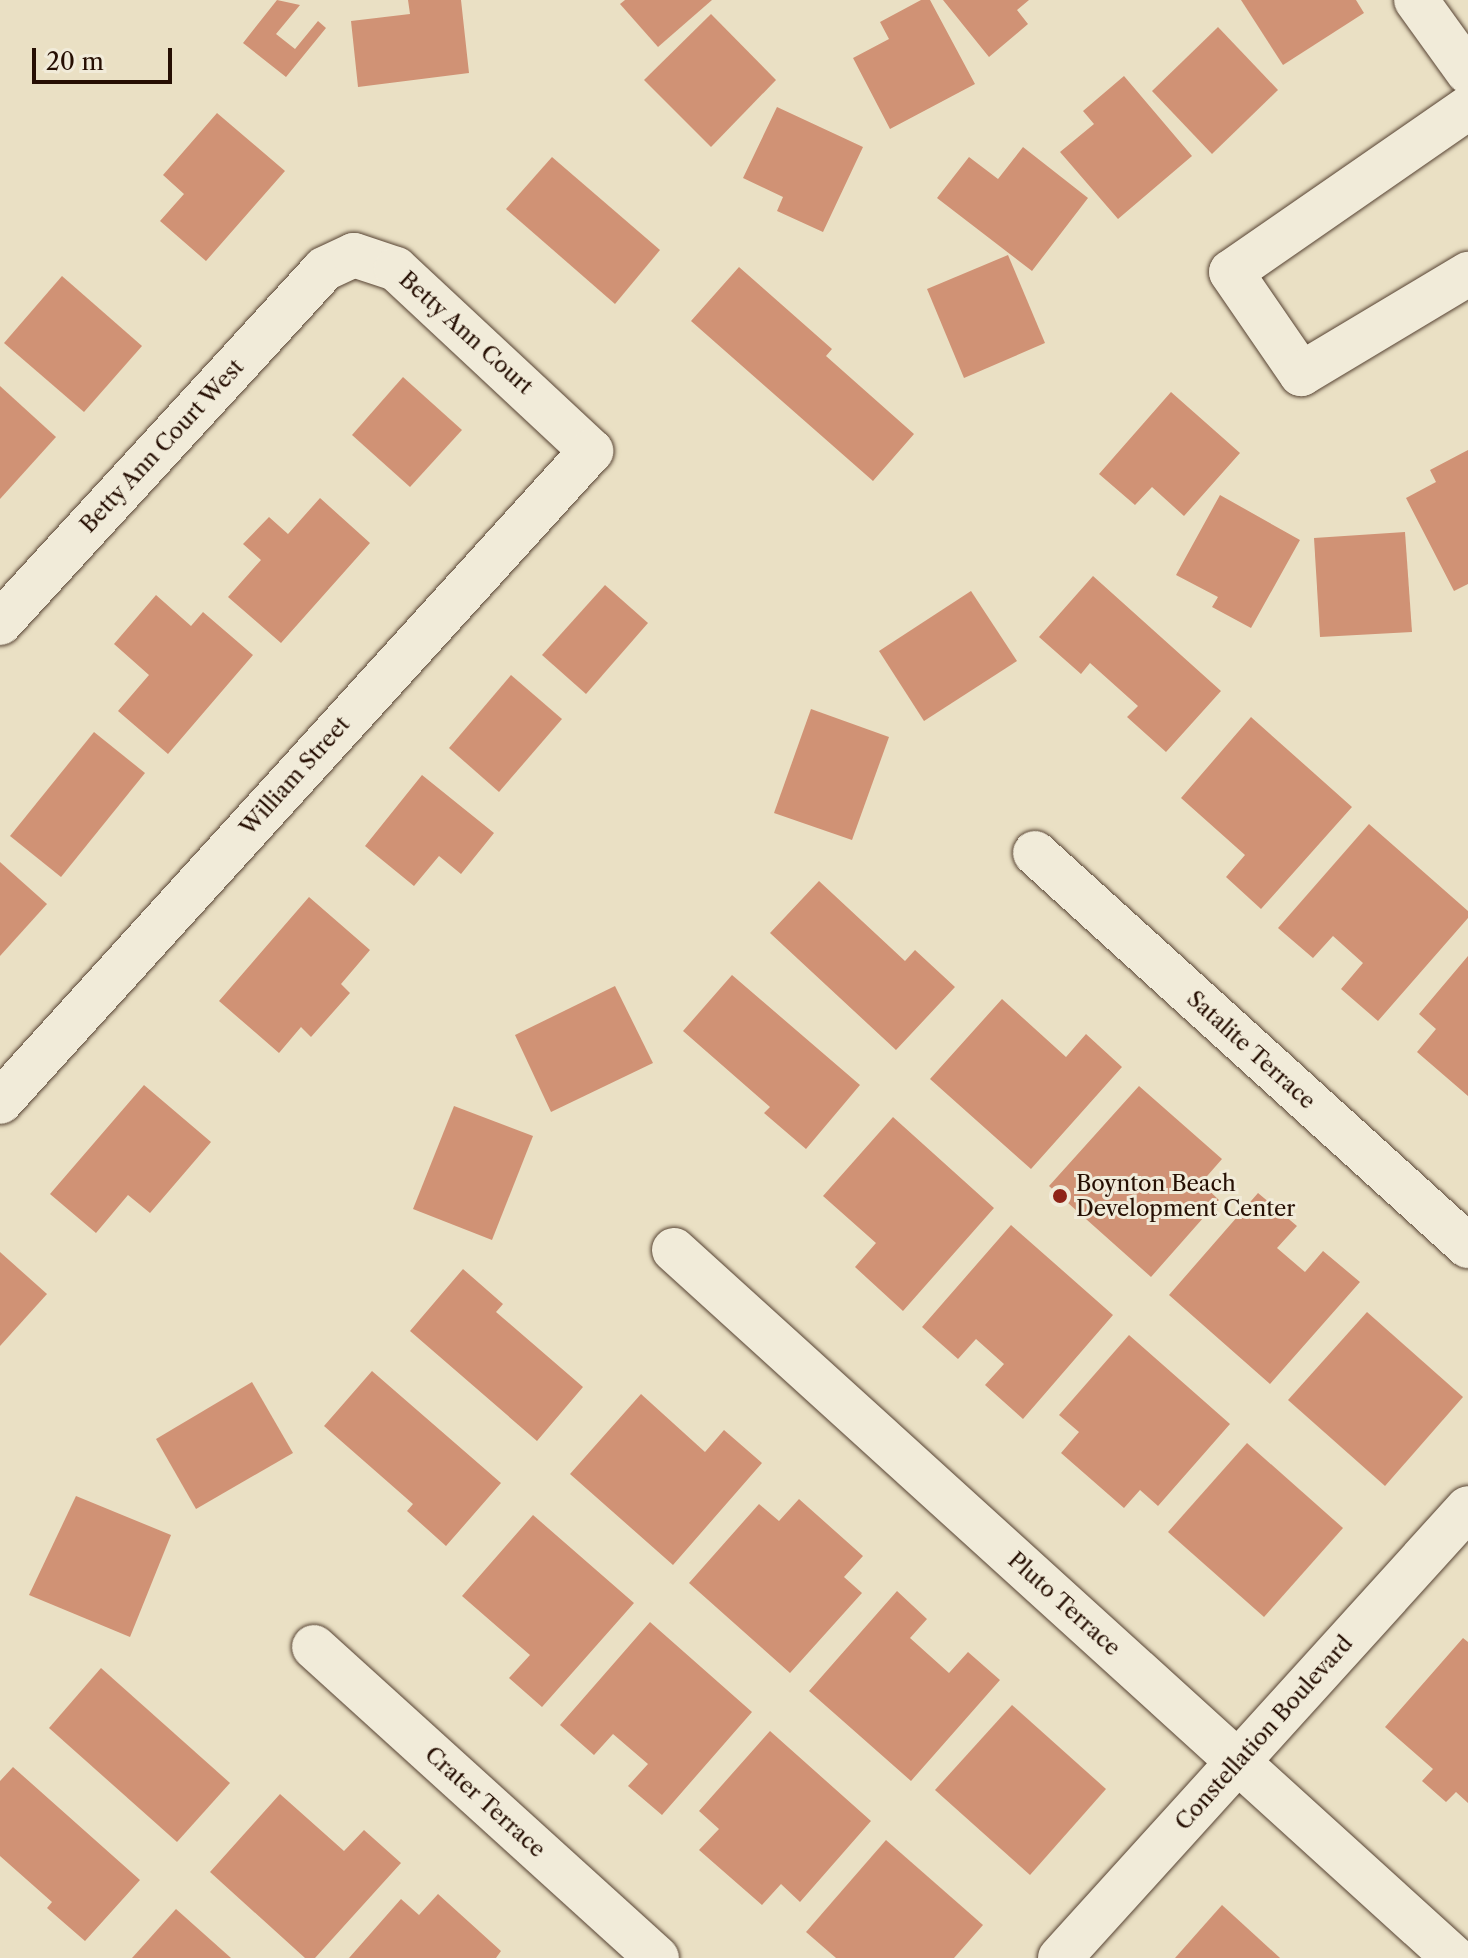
<!DOCTYPE html>
<html>
<head>
<meta charset="utf-8">
<style>
	body { margin:0 }
	#map { position:relative; width:1468px; height:1958px; overflow:hidden; background:#eae0c4; font-family:"Libre Caslon Text",serif }
	div>[style] { position:absolute }
	.building>* { inset:0; background:#d09275 }
	.roads { filter:drop-shadow(0 0 2px #574333) drop-shadow(0 0 2px #574333) }
	.minor>* { height:44px; margin:-22px; padding:0 22px; transform-origin:22px; border-radius:22px; background:#f1ebd9 }
	.dots>* { width:22px; height:22px; translate:-50% -50%; box-sizing:border-box; border:4px solid #f1ebd9; border-radius:50% }
	span { translate:-50% -50%; white-space:nowrap; text-align:center; line-height:1.15; -webkit-text-stroke:6px #f1ebd9; paint-order:stroke }
	.street-label { font-size:22px; color:#260f03 }
	.poi-label { font-size:22px; color:#260f03 }
	.left { translate:0 -50%; text-align:left }
	.scale { position:absolute; left:32px; top:48px; width:140px; height:36px; box-sizing:border-box; border:4px solid #260f03; border-top:0; padding-left:10px; font-size:24px; line-height:28px; white-space:nowrap; color:#260f03; -webkit-text-stroke:6px #f1ebd9; paint-order:stroke }
</style>
</head>
<body>
<div id="map">
	<div class="building">
		<i style="clip-path:polygon(277px 0,300px 5px,276px 34px,295px 49px,318px 21px,326px 28px,286px 77px,243px 43px)"></i>
		<i style="clip-path:polygon(408px 0,461px 0,469px 73px,358px 87px,351px 21px,410px 14px)"></i>
		<i style="clip-path:polygon(625px 0,712px 0,658px 47px,620px 4px)"></i>
		<i style="clip-path:polygon(921px 0,930px 0,975px 84px,890px 129px,853px 58px,889px 39px,880px 22px)"></i>
		<i style="clip-path:polygon(943px 0,1029px 0,1017px 10px,1028px 24px,989px 57px)"></i>
		<i style="clip-path:polygon(1241px 0,1356px 0,1364px 13px,1283px 65px)"></i>
		<i style="clip-path:polygon(711px 14px,776px 80px,711px 147px,644px 80px)"></i>
		<i style="clip-path:polygon(1218px 27px,1278px 90px,1212px 154px,1152px 91px)"></i>
		<i style="clip-path:polygon(1124px 76px,1192px 156px,1118px 219px,1060px 152px,1094px 124px,1083px 111px)"></i>
		<i style="clip-path:polygon(777px 107px,863px 147px,823px 232px,777px 211px,783px 197px,743px 178px)"></i>
		<i style="clip-path:polygon(217px 113px,285px 171px,206px 261px,160px 221px,184px 194px,163px 175px)"></i>
		<i style="clip-path:polygon(1023px 147px,1088px 198px,1032px 271px,937px 198px,969px 157px,998px 179px)"></i>
		<i style="clip-path:polygon(552px 157px,660px 250px,615px 304px,506px 209px)"></i>
		<i style="clip-path:polygon(1008px 255px,1045px 343px,964px 378px,927px 289px)"></i>
		<i style="clip-path:polygon(739px 267px,832px 349px,826px 356px,914px 434px,873px 481px,691px 321px)"></i>
		<i style="clip-path:polygon(62px 276px,142px 346px,84px 412px,4px 343px)"></i>
		<i style="clip-path:polygon(403px 377px,462px 430px,410px 487px,352px 435px)"></i>
		<i style="clip-path:polygon(0 386px,56px 437px,0 499px)"></i>
		<i style="clip-path:polygon(1171px 392px,1240px 453px,1184px 516px,1152px 487px,1135px 505px,1099px 474px)"></i>
		<i style="clip-path:polygon(1468px 450px,1468px 584px,1454px 591px,1406px 498px,1436px 482px,1430px 470px)"></i>
		<i style="clip-path:polygon(1220px 495px,1300px 540px,1251px 628px,1212px 607px,1218px 597px,1176px 575px)"></i>
		<i style="clip-path:polygon(320px 498px,370px 543px,281px 643px,228px 597px,261px 560px,243px 544px,269px 517px,288px 534px)"></i>
		<i style="clip-path:polygon(1405px 532px,1412px 632px,1320px 637px,1314px 538px)"></i>
		<i style="clip-path:polygon(1093px 576px,1221px 691px,1166px 752px,1127px 717px,1138px 706px,1090px 663px,1081px 674px,1039px 637px)"></i>
		<i style="clip-path:polygon(605px 585px,648px 623px,586px 694px,542px 655px)"></i>
		<i style="clip-path:polygon(971px 591px,1017px 661px,924px 721px,879px 651px)"></i>
		<i style="clip-path:polygon(156px 595px,191px 626px,203px 612px,253px 655px,168px 754px,118px 711px,149px 675px,114px 644px)"></i>
		<i style="clip-path:polygon(511px 675px,562px 719px,499px 792px,449px 748px)"></i>
		<i style="clip-path:polygon(811px 709px,889px 737px,852px 840px,774px 813px)"></i>
		<i style="clip-path:polygon(1251px 717px,1352px 807px,1261px 909px,1226px 877px,1245px 855px,1181px 798px)"></i>
		<i style="clip-path:polygon(94px 732px,145px 773px,61px 877px,10px 836px)"></i>
		<i style="clip-path:polygon(422px 775px,494px 833px,461px 874px,439px 856px,414px 886px,365px 846px)"></i>
		<i style="clip-path:polygon(1369px 824px,1468px 911px,1468px 918px,1378px 1021px,1341px 989px,1363px 963px,1333px 936px,1313px 958px,1278px 928px)"></i>
		<i style="clip-path:polygon(0 862px,47px 904px,0 956px)"></i>
		<i style="clip-path:polygon(819px 881px,905px 961px,915px 950px,955px 987px,896px 1050px,770px 933px)"></i>
		<i style="clip-path:polygon(309px 897px,370px 950px,341px 984px,350px 993px,311px 1037px,301px 1027px,279px 1053px,219px 1001px)"></i>
		<i style="clip-path:polygon(1468px 956px,1468px 1096px,1417px 1052px,1436px 1029px,1419px 1014px)"></i>
		<i style="clip-path:polygon(732px 975px,860px 1085px,806px 1149px,764px 1113px,770px 1107px,683px 1031px)"></i>
		<i style="clip-path:polygon(615px 986px,653px 1063px,551px 1112px,515px 1035px)"></i>
		<i style="clip-path:polygon(1002px 999px,1066px 1057px,1086px 1034px,1122px 1067px,1031px 1169px,930px 1079px)"></i>
		<i style="clip-path:polygon(144px 1085px,211px 1142px,150px 1213px,128px 1195px,96px 1233px,50px 1194px)"></i>
		<i style="clip-path:polygon(1139px 1086px,1222px 1159px,1201px 1183px,1219px 1200px,1151px 1277px,1049px 1186px)"></i>
		<i style="clip-path:polygon(454px 1106px,533px 1136px,492px 1240px,413px 1209px)"></i>
		<i style="clip-path:polygon(893px 1117px,994px 1208px,903px 1311px,855px 1267px,876px 1243px,823px 1196px)"></i>
		<i style="clip-path:polygon(1258px 1193px,1297px 1226px,1277px 1248px,1305px 1272px,1323px 1251px,1360px 1282px,1270px 1384px,1169px 1295px)"></i>
		<i style="clip-path:polygon(1011px 1225px,1113px 1315px,1023px 1419px,985px 1385px,1004px 1364px,976px 1339px,958px 1359px,922px 1327px)"></i>
		<i style="clip-path:polygon(0 1252px,47px 1294px,0 1346px)"></i>
		<i style="clip-path:polygon(463px 1269px,503px 1304px,496px 1312px,583px 1387px,537px 1441px,410px 1331px)"></i>
		<i style="clip-path:polygon(1367px 1312px,1463px 1397px,1385px 1486px,1288px 1400px)"></i>
		<i style="clip-path:polygon(1129px 1335px,1230px 1424px,1158px 1506px,1140px 1490px,1124px 1508px,1061px 1453px,1079px 1432px,1059px 1415px)"></i>
		<i style="clip-path:polygon(372px 1371px,501px 1483px,446px 1546px,407px 1511px,413px 1504px,324px 1426px)"></i>
		<i style="clip-path:polygon(252px 1382px,293px 1453px,196px 1509px,156px 1439px)"></i>
		<i style="clip-path:polygon(641px 1394px,705px 1452px,724px 1430px,762px 1463px,673px 1565px,570px 1474px)"></i>
		<i style="clip-path:polygon(1247px 1443px,1343px 1528px,1264px 1617px,1168px 1532px)"></i>
		<i style="clip-path:polygon(76px 1496px,171px 1535px,130px 1637px,29px 1595px)"></i>
		<i style="clip-path:polygon(799px 1499px,863px 1556px,844px 1577px,862px 1593px,790px 1673px,689px 1583px,759px 1504px,779px 1521px)"></i>
		<i style="clip-path:polygon(533px 1515px,634px 1603px,542px 1707px,509px 1678px,530px 1655px,462px 1596px)"></i>
		<i style="clip-path:polygon(897px 1591px,927px 1619px,910px 1638px,949px 1673px,968px 1652px,1000px 1680px,911px 1781px,809px 1691px)"></i>
		<i style="clip-path:polygon(650px 1622px,752px 1712px,662px 1815px,628px 1786px,648px 1764px,613px 1734px,594px 1755px,560px 1725px)"></i>
		<i style="clip-path:polygon(1463px 1638px,1468px 1642px,1468px 1803px,1456px 1792px,1446px 1802px,1422px 1781px,1433px 1769px,1385px 1727px)"></i>
		<i style="clip-path:polygon(101px 1668px,230px 1783px,177px 1842px,49px 1728px)"></i>
		<i style="clip-path:polygon(1012px 1705px,1106px 1789px,1030px 1875px,935px 1790px)"></i>
		<i style="clip-path:polygon(770px 1731px,871px 1821px,800px 1902px,781px 1884px,762px 1905px,699px 1850px,719px 1829px,699px 1811px)"></i>
		<i style="clip-path:polygon(13px 1767px,140px 1880px,85px 1941px,47px 1908px,52px 1902px,0 1856px,0 1781px)"></i>
		<i style="clip-path:polygon(280px 1794px,344px 1851px,364px 1830px,401px 1863px,315px 1958px,305px 1958px,210px 1872px)"></i>
		<i style="clip-path:polygon(886px 1840px,983px 1925px,954px 1958px,836px 1958px,806px 1932px)"></i>
		<i style="clip-path:polygon(438px 1894px,501px 1951px,496px 1958px,349px 1958px,401px 1899px,419px 1915px)"></i>
		<i style="clip-path:polygon(1222px 1905px,1280px 1958px,1175px 1958px)"></i>
		<i style="clip-path:polygon(176px 1909px,231px 1958px,132px 1958px)"></i>
	</div>
	<div class="roads">
		<div class="minor">
			<i style="left:1416px;top:0;width:89px;rotate:54.2deg"></i>
			<i style="left:1468px;top:108px;width:288px;rotate:145.3deg"></i>
			<i style="left:1231px;top:272px;width:124px;rotate:55.5deg"></i>
			<i style="left:1301px;top:374px;width:195px;rotate:-30.9deg"></i>
			<i style="left:0;top:623px;width:480px;rotate:-47.5deg"></i>
			<i style="left:324px;top:269px;width:33px;rotate:-25deg"></i>
			<i style="left:354px;top:255px;width:44px;rotate:18.4deg"></i>
			<i style="left:396px;top:269px;width:267px;rotate:43deg"></i>
			<i style="left:591px;top:451px;width:879px;rotate:132.23deg"></i>
			<i style="left:1035px;top:853px;width:585px;rotate:42.23deg"></i>
			<i style="left:674px;top:1250px;width:1053px;rotate:42.23deg"></i>
			<i style="left:314px;top:1647px;width:463px;rotate:42.2deg"></i>
			<i style="left:1060px;top:1958px;width:607px;rotate:-47.8deg"></i>
		</div>
	</div>
	<div class="dots">
		<i style="left:1060px;top:1196px;background:#8f2418"></i>
	</div>
	<div class="street-label">
		<span style="left:466px;top:333px;rotate:42deg">Betty Ann Court</span>
		<span style="left:162px;top:446px;rotate:-47deg">Betty Ann Court West</span>
		<span style="left:295px;top:776px;rotate:-48deg">William Street</span>
		<span style="left:1251px;top:1050px;rotate:42deg">Satalite Terrace</span>
		<span style="left:1064px;top:1604px;rotate:42deg">Pluto Terrace</span>
		<span style="left:1264px;top:1733px;rotate:-48deg">Constellation Boulevard</span>
		<span style="left:485px;top:1802px;rotate:42deg">Crater Terrace</span>
	</div>
	<div class="poi-label">
		<span class="left" style="left:1076px;top:1196px">Boynton Beach<br>Development Center</span>
	</div>
	<div class="scale">20 m</div>
</div>
</body>
</html>
